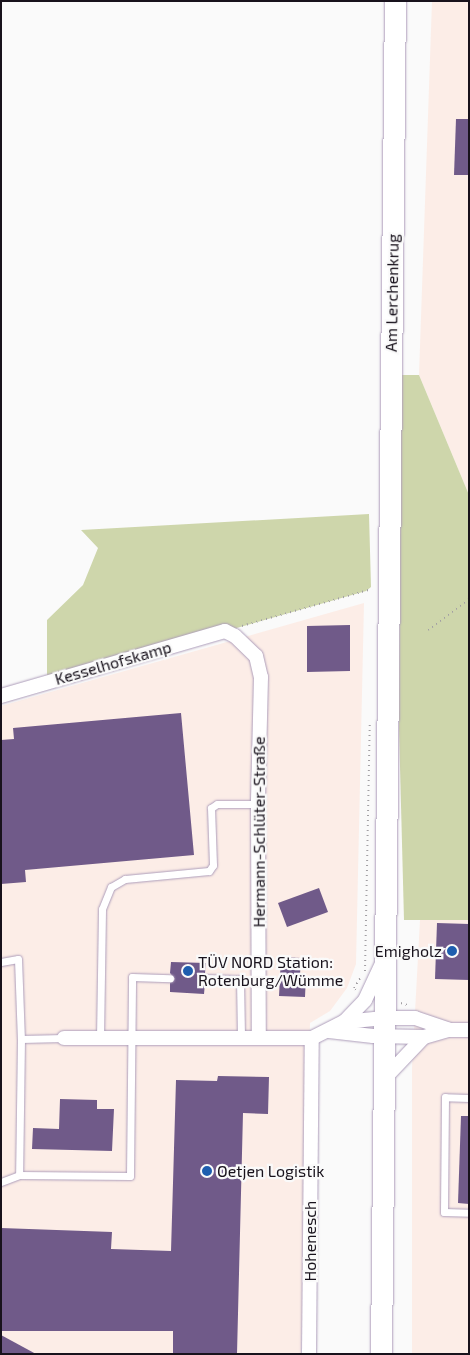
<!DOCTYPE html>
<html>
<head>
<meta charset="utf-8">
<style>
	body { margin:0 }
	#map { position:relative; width:470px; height:1355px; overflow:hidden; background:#fafafa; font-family:"Exo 2",sans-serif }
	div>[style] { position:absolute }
	.industrial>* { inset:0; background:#fcede7 }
	.green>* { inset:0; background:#ced6ab }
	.building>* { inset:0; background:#705a89 }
	.path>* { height:2px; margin-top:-1px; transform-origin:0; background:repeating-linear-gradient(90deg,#a29fa3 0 1px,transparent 0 5px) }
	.roads { filter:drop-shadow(0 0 1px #ad9dba) drop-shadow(0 0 1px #ad9dba) }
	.lane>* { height:7px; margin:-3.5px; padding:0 3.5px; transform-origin:3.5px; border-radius:3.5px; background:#fff }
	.street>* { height:14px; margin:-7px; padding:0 7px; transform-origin:7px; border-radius:7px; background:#fff }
	.primary>* { height:21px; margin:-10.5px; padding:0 10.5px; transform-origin:10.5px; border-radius:10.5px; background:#fff }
	.dots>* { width:14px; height:14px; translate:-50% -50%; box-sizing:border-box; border:2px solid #fafafa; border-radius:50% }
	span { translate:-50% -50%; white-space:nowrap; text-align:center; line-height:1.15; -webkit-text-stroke:4.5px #fafafa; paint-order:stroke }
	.street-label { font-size:16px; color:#18121c }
	.poi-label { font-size:16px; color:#18121c }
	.right { translate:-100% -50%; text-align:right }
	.left { translate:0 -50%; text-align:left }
	.frame { position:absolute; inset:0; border:2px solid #18121c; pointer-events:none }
</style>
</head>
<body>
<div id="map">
	<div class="industrial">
		<i style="clip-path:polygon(432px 1px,469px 1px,469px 495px,419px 375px)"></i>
		<i style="clip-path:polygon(364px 603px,356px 964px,347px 988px,330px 1011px,310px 1023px,301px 1354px,1px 1354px,1px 706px)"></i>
		<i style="clip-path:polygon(420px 920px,469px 920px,469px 1354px,412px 1354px,412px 1068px)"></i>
	</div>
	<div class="green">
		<i style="clip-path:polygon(401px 375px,419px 375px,469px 495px,469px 920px,404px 920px,399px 728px)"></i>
		<i style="clip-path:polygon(369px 514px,371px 587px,366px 591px,47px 682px,47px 620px,83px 585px,98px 548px,81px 530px)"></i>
	</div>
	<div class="building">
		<i style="clip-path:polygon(456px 119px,469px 119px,469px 175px,454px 175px)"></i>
		<i style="clip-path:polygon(350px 625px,350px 671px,307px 672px,307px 626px)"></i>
		<i style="clip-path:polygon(181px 713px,194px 855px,25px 870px,26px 882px,1px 884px,1px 740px,14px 739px,13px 728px)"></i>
		<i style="clip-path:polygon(319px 888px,328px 912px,287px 927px,278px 903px)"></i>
		<i style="clip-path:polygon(437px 923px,469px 924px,469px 980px,435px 979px)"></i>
		<i style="clip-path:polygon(281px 957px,301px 958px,300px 975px,306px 975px,305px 997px,279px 996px)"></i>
		<i style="clip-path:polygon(171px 962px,206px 963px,205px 973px,200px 977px,205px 983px,204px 994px,170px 992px,170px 983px,175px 979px,170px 973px)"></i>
		<i style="clip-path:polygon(218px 1076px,269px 1077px,268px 1114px,243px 1113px,237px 1354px,173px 1354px,173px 1331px,1px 1331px,1px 1228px,112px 1232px,111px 1249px,171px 1251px,176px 1080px,217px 1081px)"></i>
		<i style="clip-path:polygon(60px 1099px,97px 1100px,97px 1109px,114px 1109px,112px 1151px,32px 1149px,33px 1128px,59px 1129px)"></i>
		<i style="clip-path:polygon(461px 1116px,469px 1116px,469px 1204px,458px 1203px)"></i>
		<i style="clip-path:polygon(1px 1335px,36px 1354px,1px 1354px)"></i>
	</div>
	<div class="path">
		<i style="left:242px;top:626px;width:135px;rotate:-15.9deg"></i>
		<i style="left:428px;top:630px;width:51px;rotate:-37.1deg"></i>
		<i style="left:365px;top:971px;width:250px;rotate:-88.9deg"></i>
		<i style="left:356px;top:990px;width:3px;rotate:-135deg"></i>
		<i style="left:354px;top:988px;width:13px;rotate:-58deg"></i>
		<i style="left:401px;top:1003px;width:9px;rotate:18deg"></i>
	</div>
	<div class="roads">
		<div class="lane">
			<i style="left:1px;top:962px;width:17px;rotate:-10deg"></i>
			<i style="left:18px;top:959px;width:80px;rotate:87.9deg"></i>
			<i style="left:205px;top:978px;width:35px;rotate:2deg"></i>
			<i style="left:240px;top:979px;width:59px;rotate:89deg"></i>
			<i style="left:64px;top:1038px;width:43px;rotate:178.7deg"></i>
			<i style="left:21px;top:1039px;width:136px;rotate:90.8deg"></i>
			<i style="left:19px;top:1175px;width:111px;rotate:0.5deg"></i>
			<i style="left:130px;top:1176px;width:199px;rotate:-89.4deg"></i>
			<i style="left:132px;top:977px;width:38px;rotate:2deg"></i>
			<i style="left:100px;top:1038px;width:129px;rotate:-89.1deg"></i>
			<i style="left:102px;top:909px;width:24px;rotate:-68deg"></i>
			<i style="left:111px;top:887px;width:16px;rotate:-30deg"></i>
			<i style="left:125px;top:879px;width:84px;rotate:-5.4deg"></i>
			<i style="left:209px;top:871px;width:7px;rotate:-56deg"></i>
			<i style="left:213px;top:865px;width:57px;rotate:-92deg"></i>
			<i style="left:211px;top:808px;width:7px;rotate:-34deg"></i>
			<i style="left:217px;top:804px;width:41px"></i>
			<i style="left:469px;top:1098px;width:24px;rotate:-178deg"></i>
			<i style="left:445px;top:1097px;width:115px;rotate:90.5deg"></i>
			<i style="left:444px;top:1212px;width:25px;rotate:2deg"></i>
			<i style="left:1px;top:1182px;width:19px;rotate:-21deg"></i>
		</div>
		<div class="street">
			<i style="left:1px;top:696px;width:233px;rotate:-16.2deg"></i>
			<i style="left:225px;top:631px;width:11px;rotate:27deg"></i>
			<i style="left:235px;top:636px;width:29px;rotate:44deg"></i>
			<i style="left:256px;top:656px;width:22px;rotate:77deg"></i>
			<i style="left:261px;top:677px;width:127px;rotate:91.4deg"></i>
			<i style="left:258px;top:804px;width:234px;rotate:89.8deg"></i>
			<i style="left:344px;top:1022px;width:40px;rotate:-5.7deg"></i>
			<i style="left:384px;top:1018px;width:31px"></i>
			<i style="left:415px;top:1018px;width:36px;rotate:19deg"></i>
			<i style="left:329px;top:1031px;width:44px;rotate:6.5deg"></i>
			<i style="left:373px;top:1036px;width:51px;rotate:1.1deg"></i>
			<i style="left:424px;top:1037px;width:26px;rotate:-16deg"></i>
			<i style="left:449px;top:1030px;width:20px"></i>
			<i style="left:64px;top:1038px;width:248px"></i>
			<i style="left:312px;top:1038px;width:36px;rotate:-27deg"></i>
			<i style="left:344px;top:1022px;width:30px;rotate:-46deg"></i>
			<i style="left:365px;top:1000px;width:40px;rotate:-65deg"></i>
			<i style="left:383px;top:1080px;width:59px;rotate:-46.4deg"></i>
			<i style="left:309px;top:1354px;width:316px;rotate:-89.5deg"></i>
		</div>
		<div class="primary">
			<i style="left:381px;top:1354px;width:1353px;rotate:-89.41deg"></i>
		</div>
	</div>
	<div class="dots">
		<i style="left:452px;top:951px;background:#1e5eaf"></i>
		<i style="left:188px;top:971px;background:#1e5eaf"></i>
		<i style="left:207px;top:1171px;background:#1e5eaf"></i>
	</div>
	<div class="street-label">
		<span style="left:392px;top:293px;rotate:-89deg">Am Lerchenkrug</span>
		<span style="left:113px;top:663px;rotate:-16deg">Kesselhofskamp</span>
		<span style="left:259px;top:832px;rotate:-90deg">Hermann-Schlüter-Straße</span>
		<span style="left:310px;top:1241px;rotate:-90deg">Hohenesch</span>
	</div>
	<div class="poi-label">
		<span class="right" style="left:442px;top:951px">Emigholz</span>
		<span class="left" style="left:198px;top:971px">TÜV NORD Station:<br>Rotenburg/Wümme</span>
		<span class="left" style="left:217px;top:1171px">Oetjen Logistik</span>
	</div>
	<div class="frame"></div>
</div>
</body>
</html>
